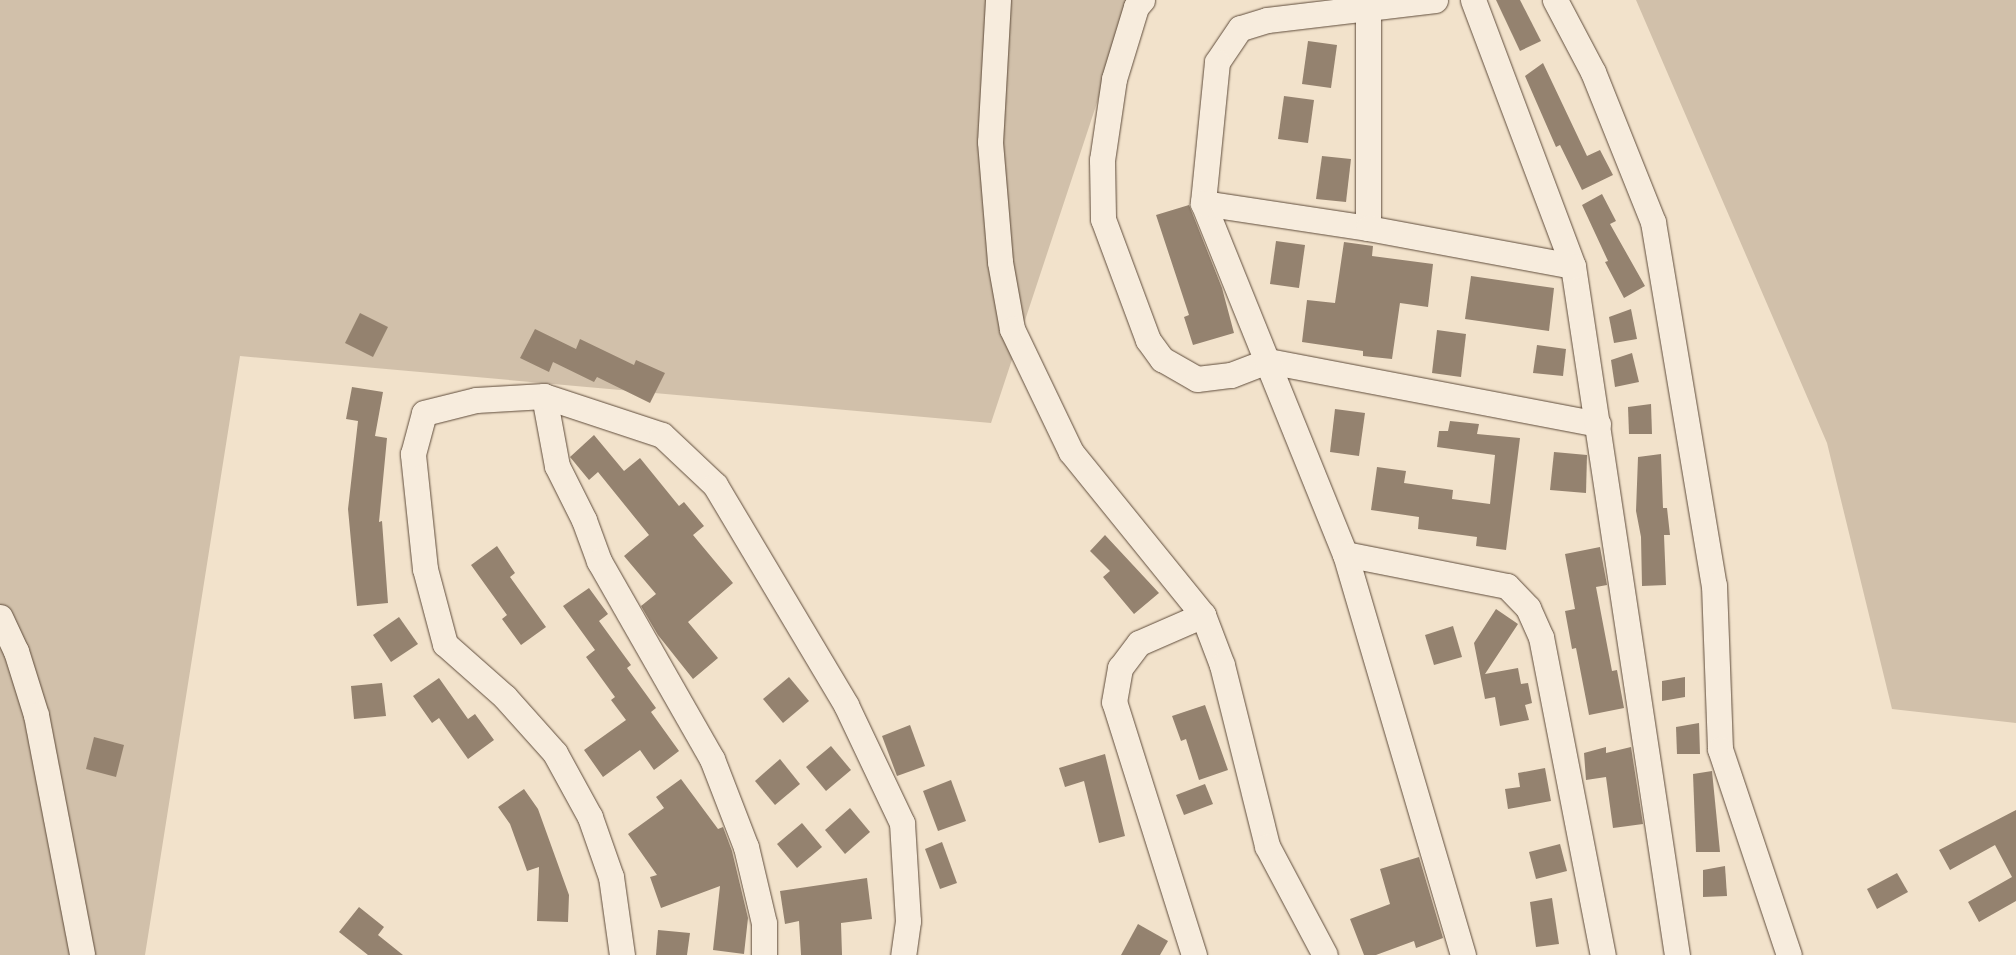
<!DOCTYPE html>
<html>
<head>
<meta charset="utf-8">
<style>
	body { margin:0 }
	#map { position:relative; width:2016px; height:955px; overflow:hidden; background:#f2e2cb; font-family:Cardo,serif }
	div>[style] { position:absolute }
	.green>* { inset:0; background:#d1c0aa }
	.building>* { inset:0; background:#94826f }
	.roads { filter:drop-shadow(0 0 1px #5f4c3b) drop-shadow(0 0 1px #5f4c3b) }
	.minor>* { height:25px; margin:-12.5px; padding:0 12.5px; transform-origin:12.5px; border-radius:12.5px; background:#f7ecdd }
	span { translate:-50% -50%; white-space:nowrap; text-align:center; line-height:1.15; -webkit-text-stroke:4.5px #f7ecdd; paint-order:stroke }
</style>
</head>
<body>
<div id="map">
	<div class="green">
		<i style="clip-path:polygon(0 0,1131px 0,991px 423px,240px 356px,145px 955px,0 955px)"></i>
		<i style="clip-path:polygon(1636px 0,2016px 0,2016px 723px,1892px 709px,1827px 443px)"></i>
	</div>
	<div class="building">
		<i style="clip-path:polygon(1496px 0,1520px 0,1541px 41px,1520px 51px)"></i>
		<i style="clip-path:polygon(1308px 41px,1337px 45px,1331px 88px,1302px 84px)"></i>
		<i style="clip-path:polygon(1543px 63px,1587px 156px,1600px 150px,1613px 175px,1582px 190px,1560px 145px,1556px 147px,1525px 76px)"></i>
		<i style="clip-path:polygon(1284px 96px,1314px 100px,1308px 143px,1278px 139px)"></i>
		<i style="clip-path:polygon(1322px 156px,1351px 159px,1346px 202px,1316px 199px)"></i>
		<i style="clip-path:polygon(1602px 194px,1616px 221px,1610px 224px,1645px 286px,1624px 298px,1605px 262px,1608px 261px,1582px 205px)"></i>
		<i style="clip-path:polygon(1189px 205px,1222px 288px,1234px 333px,1193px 345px,1184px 317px,1189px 315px,1156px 215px)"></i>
		<i style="clip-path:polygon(1276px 241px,1305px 245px,1299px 288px,1270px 284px)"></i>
		<i style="clip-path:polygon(1344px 242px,1373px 246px,1372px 256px,1433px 264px,1428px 307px,1400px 303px,1392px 359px,1363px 356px,1363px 351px,1302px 342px,1307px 300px,1335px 303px)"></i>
		<i style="clip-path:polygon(1471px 276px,1554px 288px,1549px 331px,1465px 319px)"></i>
		<i style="clip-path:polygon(1631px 309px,1637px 339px,1614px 343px,1609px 317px)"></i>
		<i style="clip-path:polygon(360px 313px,388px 327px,373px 357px,345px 343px)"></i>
		<i style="clip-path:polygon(535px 329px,576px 349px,580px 339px,634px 365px,636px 360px,665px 373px,650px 403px,597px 377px,594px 382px,553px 362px,549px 372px,520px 358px)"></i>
		<i style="clip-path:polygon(1437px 330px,1466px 334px,1461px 377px,1432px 373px)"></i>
		<i style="clip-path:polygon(1537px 345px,1566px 349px,1563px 376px,1533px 373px)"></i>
		<i style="clip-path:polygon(1632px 353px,1639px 382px,1615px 387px,1611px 360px)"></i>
		<i style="clip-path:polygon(352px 387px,383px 392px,375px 436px,387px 438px,379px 522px,382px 521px,388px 603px,357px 606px,348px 509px,358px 421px,346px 419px)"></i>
		<i style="clip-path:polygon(1651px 404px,1652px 434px,1629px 434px,1628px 407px)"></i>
		<i style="clip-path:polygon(1335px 409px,1365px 413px,1359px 456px,1330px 452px)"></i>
		<i style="clip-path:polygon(1450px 421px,1479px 424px,1477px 434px,1520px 438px,1506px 550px,1476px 546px,1477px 537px,1418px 529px,1419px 517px,1371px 510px,1377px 467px,1406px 471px,1404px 483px,1453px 490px,1452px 499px,1490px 504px,1495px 455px,1437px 447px,1439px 431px,1448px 431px)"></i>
		<i style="clip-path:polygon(594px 435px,624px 471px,640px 458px,679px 506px,684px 502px,704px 526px,693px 535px,733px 583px,688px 622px,718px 658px,693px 679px,658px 635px,641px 606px,656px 594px,624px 556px,649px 535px,598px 472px,589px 480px,570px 457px)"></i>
		<i style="clip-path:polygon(1554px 452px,1587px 455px,1586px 493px,1550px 490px)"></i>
		<i style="clip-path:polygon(1661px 454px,1663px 508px,1667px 508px,1670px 535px,1664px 535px,1666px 585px,1642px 586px,1641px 537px,1636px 511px,1638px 457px)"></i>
		<i style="clip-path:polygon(1105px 535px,1159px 593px,1134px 614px,1103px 577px,1110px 571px,1090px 551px)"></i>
		<i style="clip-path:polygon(497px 546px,515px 573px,510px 577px,546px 627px,521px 645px,502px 619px,507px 615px,471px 565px)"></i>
		<i style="clip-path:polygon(1600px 547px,1607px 585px,1596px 587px,1612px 671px,1617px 670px,1624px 708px,1589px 715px,1576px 648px,1572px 649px,1565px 611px,1575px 609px,1565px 554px)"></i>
		<i style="clip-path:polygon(589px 588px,608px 614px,599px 621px,631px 665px,627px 668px,656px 708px,651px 712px,679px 751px,654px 770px,640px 750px,603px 777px,584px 750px,626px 720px,611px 700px,615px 697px,586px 657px,595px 650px,563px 606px)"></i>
		<i style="clip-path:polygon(1496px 609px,1518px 624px,1485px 674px,1518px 668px,1521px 684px,1528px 683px,1532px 703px,1525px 705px,1529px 720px,1500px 726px,1495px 697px,1485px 699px,1474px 643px)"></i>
		<i style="clip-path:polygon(399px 617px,418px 644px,391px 662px,373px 635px)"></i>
		<i style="clip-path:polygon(1453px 626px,1462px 657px,1434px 665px,1425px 635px)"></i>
		<i style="clip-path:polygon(789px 677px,809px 701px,783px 723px,763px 699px)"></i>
		<i style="clip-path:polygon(1685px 677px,1685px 697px,1662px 701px,1662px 681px)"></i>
		<i style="clip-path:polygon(439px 678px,468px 719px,475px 714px,494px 740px,468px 759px,439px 718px,432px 723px,413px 696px)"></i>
		<i style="clip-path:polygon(382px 683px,386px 716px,354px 719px,351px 686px)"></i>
		<i style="clip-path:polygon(1205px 705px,1228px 770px,1199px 780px,1186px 739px,1181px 741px,1172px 716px)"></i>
		<i style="clip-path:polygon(1699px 723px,1700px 754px,1677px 754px,1676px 727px)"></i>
		<i style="clip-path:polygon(910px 725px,925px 766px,897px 776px,882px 736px)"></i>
		<i style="clip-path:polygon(94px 737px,124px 745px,116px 777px,86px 769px)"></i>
		<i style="clip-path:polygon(831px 746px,851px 770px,826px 791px,806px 767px)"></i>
		<i style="clip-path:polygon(1606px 747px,1606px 753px,1631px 747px,1643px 824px,1613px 828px,1606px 777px,1586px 780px,1584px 753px)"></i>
		<i style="clip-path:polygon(1105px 754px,1125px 836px,1099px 843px,1084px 781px,1065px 787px,1059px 768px)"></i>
		<i style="clip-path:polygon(780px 759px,800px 784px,775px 805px,755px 781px)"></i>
		<i style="clip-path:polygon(1545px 768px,1551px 801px,1508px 809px,1505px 789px,1520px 787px,1518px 773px)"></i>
		<i style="clip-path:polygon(1712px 771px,1720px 852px,1696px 852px,1693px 774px)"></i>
		<i style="clip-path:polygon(681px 779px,718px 829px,723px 827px,732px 851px,748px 918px,744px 954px,713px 950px,720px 886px,661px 908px,650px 877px,657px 875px,628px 834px,664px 808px,656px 797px)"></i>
		<i style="clip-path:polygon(951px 780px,966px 821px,938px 831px,923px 791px)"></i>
		<i style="clip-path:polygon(1205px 784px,1213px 804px,1184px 815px,1176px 795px)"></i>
		<i style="clip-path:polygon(524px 789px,538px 809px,569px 895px,568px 922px,537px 921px,539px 867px,527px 871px,510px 824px,498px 807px)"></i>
		<i style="clip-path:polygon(850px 808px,870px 832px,845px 854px,825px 830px)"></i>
		<i style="clip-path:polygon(2016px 810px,2016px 901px,1979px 922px,1968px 902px,2012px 877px,1995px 845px,1950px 870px,1939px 850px)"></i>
		<i style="clip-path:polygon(802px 823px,822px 847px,797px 868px,777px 844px)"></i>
		<i style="clip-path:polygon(942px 842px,957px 883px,940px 889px,925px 849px)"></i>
		<i style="clip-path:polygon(1560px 844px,1567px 871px,1536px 879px,1529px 852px)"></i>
		<i style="clip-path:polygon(1419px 857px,1443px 938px,1416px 948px,1414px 941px,1376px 955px,1364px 955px,1350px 919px,1390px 904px,1380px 869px)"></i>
		<i style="clip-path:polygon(1725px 866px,1727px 896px,1703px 897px,1703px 870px)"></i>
		<i style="clip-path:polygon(1897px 873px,1908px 892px,1877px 909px,1867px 889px)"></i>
		<i style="clip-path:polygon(867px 878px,872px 919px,841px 923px,842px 955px,801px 955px,799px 921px,785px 924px,780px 891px)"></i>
		<i style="clip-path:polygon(1552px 898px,1559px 944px,1536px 947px,1530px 902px)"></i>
		<i style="clip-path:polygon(359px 907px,384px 927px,378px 935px,403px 955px,368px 955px,339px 932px)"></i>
		<i style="clip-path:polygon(1138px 924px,1168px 941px,1160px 955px,1121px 955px)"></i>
		<i style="clip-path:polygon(658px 930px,690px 933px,687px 955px,656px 955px)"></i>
	</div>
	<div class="roads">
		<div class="minor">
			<i style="left:998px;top:0;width:142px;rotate:93.2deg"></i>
			<i style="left:990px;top:142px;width:120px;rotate:85.2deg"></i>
			<i style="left:1000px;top:262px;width:68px;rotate:79.8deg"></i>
			<i style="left:1012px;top:329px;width:136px;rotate:64.4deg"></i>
			<i style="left:1071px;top:452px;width:210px;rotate:51deg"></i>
			<i style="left:1203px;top:615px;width:53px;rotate:69.2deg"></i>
			<i style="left:1222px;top:665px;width:187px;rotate:76deg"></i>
			<i style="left:1267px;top:846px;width:123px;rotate:62deg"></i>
			<i style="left:1142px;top:0;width:9px;rotate:131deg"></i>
			<i style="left:1136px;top:7px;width:75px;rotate:107deg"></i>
			<i style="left:1114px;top:79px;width:82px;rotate:98.4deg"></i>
			<i style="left:1102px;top:160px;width:59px;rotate:89deg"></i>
			<i style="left:1103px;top:219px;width:129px;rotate:69.6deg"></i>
			<i style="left:1148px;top:340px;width:24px;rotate:54deg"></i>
			<i style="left:1162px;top:359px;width:40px;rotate:29.7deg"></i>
			<i style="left:1197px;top:379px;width:34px;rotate:-7deg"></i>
			<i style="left:1231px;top:375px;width:40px;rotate:-21deg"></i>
			<i style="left:1268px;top:361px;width:336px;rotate:10.8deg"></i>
			<i style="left:1435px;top:0;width:169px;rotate:173.2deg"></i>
			<i style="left:1267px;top:20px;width:28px;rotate:163deg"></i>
			<i style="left:1240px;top:28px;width:41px;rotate:124.1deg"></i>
			<i style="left:1217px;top:62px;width:142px;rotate:95.7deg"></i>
			<i style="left:1203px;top:203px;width:379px;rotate:68deg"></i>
			<i style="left:1345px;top:554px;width:418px;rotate:73.6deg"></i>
			<i style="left:1473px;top:0;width:284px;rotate:69.4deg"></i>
			<i style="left:1573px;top:266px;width:697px;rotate:81.42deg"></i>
			<i style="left:1555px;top:0;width:81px;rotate:62.2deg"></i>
			<i style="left:1593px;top:72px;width:162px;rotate:68.2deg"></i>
			<i style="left:1653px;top:222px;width:368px;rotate:80.5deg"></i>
			<i style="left:1714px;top:585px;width:164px;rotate:87.9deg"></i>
			<i style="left:1720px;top:749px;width:217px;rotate:71.5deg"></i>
			<i style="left:1368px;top:10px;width:218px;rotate:90deg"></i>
			<i style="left:1203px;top:203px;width:167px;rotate:8.6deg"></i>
			<i style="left:1368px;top:228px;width:208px;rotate:10.5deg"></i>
			<i style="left:544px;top:396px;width:71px;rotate:79.5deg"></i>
			<i style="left:557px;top:466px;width:60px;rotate:63.4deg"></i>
			<i style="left:584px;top:520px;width:44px;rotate:69.9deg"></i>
			<i style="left:599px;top:561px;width:228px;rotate:60.3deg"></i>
			<i style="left:712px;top:759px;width:94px;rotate:68.9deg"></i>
			<i style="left:746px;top:847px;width:78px;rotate:76.7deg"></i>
			<i style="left:764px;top:923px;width:32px;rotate:90deg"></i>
			<i style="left:1345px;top:554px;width:165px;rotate:11.2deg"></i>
			<i style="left:1507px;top:586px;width:30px;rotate:46deg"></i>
			<i style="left:1528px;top:608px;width:32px;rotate:66deg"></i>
			<i style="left:1541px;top:637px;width:324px;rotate:79deg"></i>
			<i style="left:0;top:617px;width:38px;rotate:65deg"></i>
			<i style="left:16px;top:651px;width:67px;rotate:72.6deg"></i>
			<i style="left:36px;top:715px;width:244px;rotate:79.1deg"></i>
			<i style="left:622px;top:955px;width:79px;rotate:-98deg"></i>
			<i style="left:611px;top:877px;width:64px;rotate:-109.3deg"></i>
			<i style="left:590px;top:817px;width:73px;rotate:-118.7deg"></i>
			<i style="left:555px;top:753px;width:75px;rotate:-131.8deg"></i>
			<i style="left:505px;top:697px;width:80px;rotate:-138.5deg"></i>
			<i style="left:445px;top:644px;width:78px;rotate:-104.9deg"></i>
			<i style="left:425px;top:569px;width:116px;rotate:-96deg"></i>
			<i style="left:413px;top:454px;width:42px;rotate:-75deg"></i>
			<i style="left:424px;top:413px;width:54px;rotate:-14deg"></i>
			<i style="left:476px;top:400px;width:68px;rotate:-3.4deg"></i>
			<i style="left:544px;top:396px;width:124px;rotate:18.3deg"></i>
			<i style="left:662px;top:435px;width:73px;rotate:43.3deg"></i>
			<i style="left:715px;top:485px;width:256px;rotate:59.2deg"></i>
			<i style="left:846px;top:705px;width:131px;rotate:64.6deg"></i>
			<i style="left:902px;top:823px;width:98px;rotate:86.5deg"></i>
			<i style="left:908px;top:921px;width:34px;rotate:98deg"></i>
			<i style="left:1194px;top:955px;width:265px;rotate:-107.5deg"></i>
			<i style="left:1114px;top:702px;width:35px;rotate:-80deg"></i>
			<i style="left:1120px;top:668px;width:31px;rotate:-53deg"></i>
			<i style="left:1139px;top:643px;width:70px;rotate:-23.6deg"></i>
		</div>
	</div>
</div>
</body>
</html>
